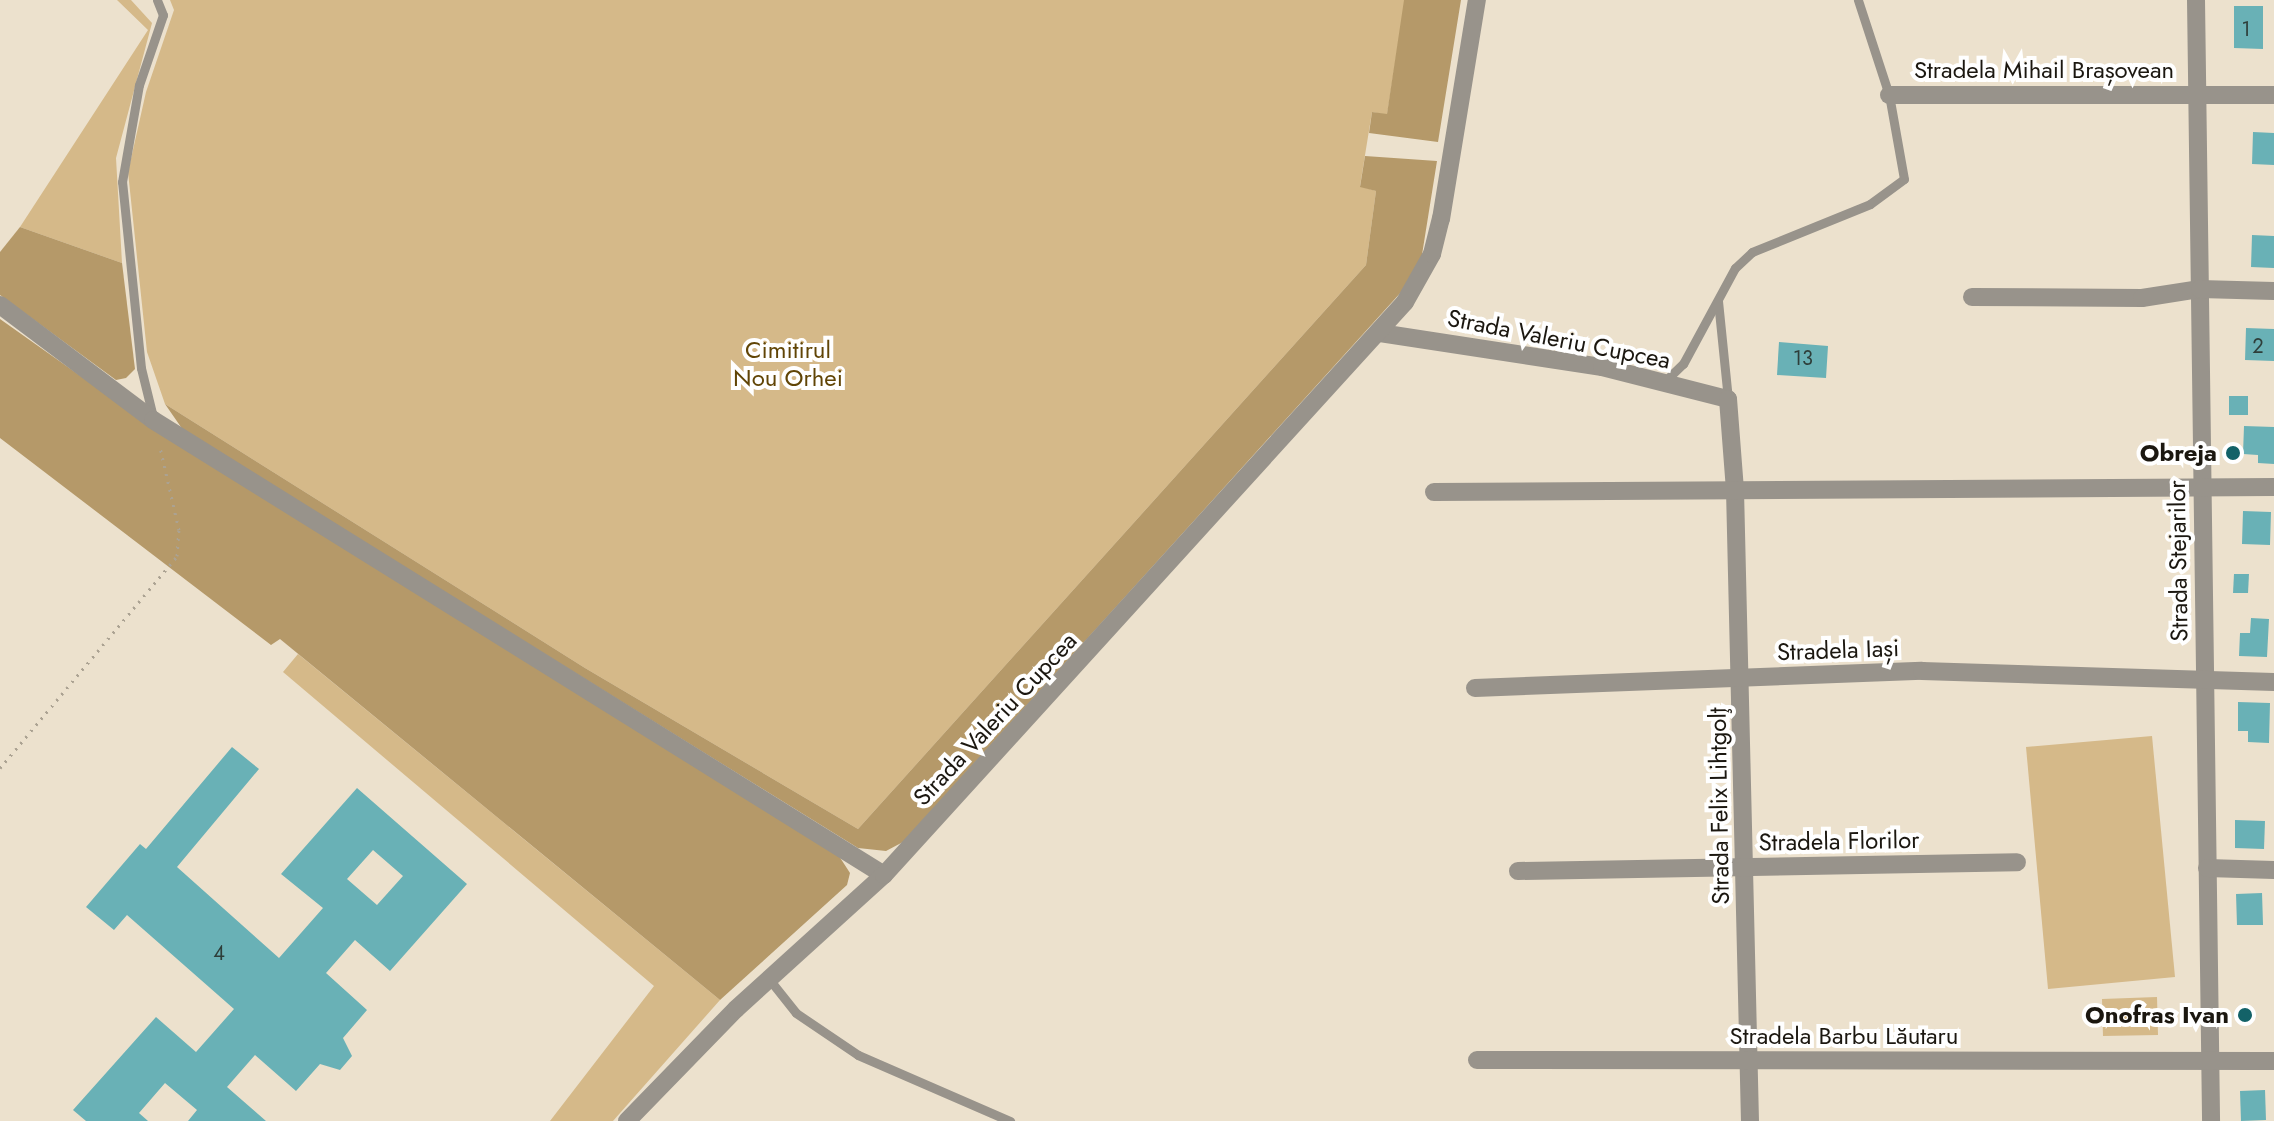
<!DOCTYPE html>
<html>
<head>
<meta charset="utf-8">
<style>
	body { margin:0 }
	#map { position:relative; width:2274px; height:1121px; overflow:hidden; background:#ece1cd; font-family:Jost,sans-serif }
	div>[style] { position:absolute }
	.green>* { inset:0; background:#d5b989 }
	.forest>* { inset:0; background:#b59969 }
	.building>* { inset:0; background:#69b1b6 }
	.path>* { height:3px; margin-top:-1.5px; transform-origin:0; background:repeating-linear-gradient(90deg,#aba292 0 2px,transparent 0 8px) }
	.lane>* { height:9px; margin:-4.5px; padding:0 4.5px; transform-origin:4.5px; border-radius:4.5px; background:#98938b }
	.street>* { height:18px; margin:-9px; padding:0 9px; transform-origin:9px; border-radius:9px; background:#98938b }
	.dots>* { width:22px; height:22px; translate:-50% -50%; box-sizing:border-box; border:4px solid #fff; border-radius:50% }
	span { translate:-50% -50%; white-space:nowrap; text-align:center; line-height:1.15; -webkit-text-stroke:8px #fff; paint-order:stroke }
	.number-label { font-size:20px; color:#2e3e3a }
	.number-label span { -webkit-text-stroke-width:0 }
	.street-label { font-size:24px; color:#1b1710 }
	.park-label { font-size:24px; color:#614506 }
	.poi-label { font-size:24px; color:#1b1710; font-weight:700 }
	.right { translate:-100% -50%; text-align:right }
</style>
</head>
<body>
<div id="map">
	<div class="green">
		<i style="clip-path:polygon(117px 0,131px 0,152px 23px,116px 158px,122px 263px,20px 227px,148px 30px)"></i>
		<i style="clip-path:polygon(170px 0,1405px 0,1387px 115px,1372px 112px,1360px 186px,1376px 191px,1366px 265px,858px 829px,585px 668px,165px 404px,147px 352px,128px 172px,146px 92px,174px 10px)"></i>
		<i style="clip-path:polygon(298px 654px,720px 1000px,613px 1121px,550px 1121px,654px 986px,283px 672px)"></i>
		<i style="clip-path:polygon(2152px 736px,2175px 977px,2048px 989px,2026px 747px)"></i>
		<i style="clip-path:polygon(2157px 997px,2158px 1035px,2103px 1036px,2102px 999px)"></i>
	</div>
	<div class="forest">
		<i style="clip-path:polygon(1404px 0,1461px 0,1438px 142px,1369px 133px,1372px 112px,1387px 114px)"></i>
		<i style="clip-path:polygon(1365px 156px,1437px 161px,1421px 261px,1403px 290px,903px 842px,886px 851px,858px 848px,183px 430px,165px 404px,585px 668px,858px 829px,1366px 265px,1376px 191px,1360px 187px)"></i>
		<i style="clip-path:polygon(20px 227px,122px 263px,135px 369px,126px 378px,116px 380px,0 295px,0 252px)"></i>
		<i style="clip-path:polygon(0 319px,161px 433px,839px 856px,850px 873px,847px 885px,720px 1000px,280px 639px,271px 645px,0 438px)"></i>
	</div>
	<div class="building">
		<i style="clip-path:polygon(2234px 6px,2263px 6px,2263px 49px,2234px 48px)"></i>
		<i style="clip-path:polygon(2253px 132px,2274px 133px,2274px 165px,2252px 164px)"></i>
		<i style="clip-path:polygon(2252px 235px,2274px 236px,2274px 268px,2251px 267px)"></i>
		<i style="clip-path:polygon(2246px 328px,2274px 329px,2274px 361px,2245px 360px)"></i>
		<i style="clip-path:polygon(1779px 342px,1828px 346px,1826px 378px,1777px 375px)"></i>
		<i style="clip-path:polygon(2229px 396px,2248px 396px,2248px 415px,2229px 415px)"></i>
		<i style="clip-path:polygon(2244px 426px,2274px 427px,2274px 464px,2258px 463px,2258px 455px,2243px 454px)"></i>
		<i style="clip-path:polygon(2243px 511px,2271px 512px,2270px 545px,2242px 544px)"></i>
		<i style="clip-path:polygon(2234px 574px,2249px 574px,2248px 593px,2233px 593px)"></i>
		<i style="clip-path:polygon(2251px 618px,2269px 619px,2267px 657px,2239px 656px,2240px 633px,2250px 633px)"></i>
		<i style="clip-path:polygon(2238px 702px,2270px 703px,2269px 743px,2248px 742px,2248px 731px,2238px 731px)"></i>
		<i style="clip-path:polygon(evenodd,232px 747px,259px 769px,177px 867px,279px 958px,323px 908px,281px 874px,357px 788px,467px 884px,390px 971px,355px 940px,326px 973px,367px 1010px,343px 1038px,352px 1056px,340px 1070px,320px 1064px,296px 1091px,255px 1055px,227px 1087px,266px 1121px,188px 1121px,197px 1110px,165px 1083px,139px 1113px,148px 1121px,86px 1121px,73px 1110px,156px 1017px,196px 1052px,234px 1009px,127px 915px,114px 930px,86px 907px,140px 844px,146px 849px,232px 747px,373px 850px,403px 876px,377px 905px,347px 879px,373px 850px)"></i>
		<i style="clip-path:polygon(2235px 820px,2265px 821px,2264px 849px,2235px 848px)"></i>
		<i style="clip-path:polygon(2262px 893px,2263px 925px,2237px 925px,2236px 894px)"></i>
		<i style="clip-path:polygon(2265px 1090px,2266px 1120px,2241px 1121px,2240px 1091px)"></i>
	</div>
	<div class="path">
		<i style="left:0;top:768px;width:276px;rotate:-50.1deg"></i>
		<i style="left:177px;top:556px;width:26px;rotate:-86deg"></i>
		<i style="left:179px;top:530px;width:85px;rotate:-102.9deg"></i>
	</div>
	<div class="lane">
		<i style="left:1718px;top:301px;width:99px;rotate:84.2deg"></i>
		<i style="left:1663px;top:383px;width:28px;rotate:-44deg"></i>
		<i style="left:1683px;top:364px;width:109px;rotate:-61.6deg"></i>
		<i style="left:1735px;top:268px;width:23px;rotate:-43deg"></i>
		<i style="left:1752px;top:252px;width:127px;rotate:-22.1deg"></i>
		<i style="left:1870px;top:204px;width:42px;rotate:-36.3deg"></i>
		<i style="left:1904px;top:179px;width:85px;rotate:-100.1deg"></i>
		<i style="left:1889px;top:95px;width:100px;rotate:-108.1deg"></i>
		<i style="left:153px;top:417px;width:50px;rotate:-103.8deg"></i>
		<i style="left:141px;top:368px;width:187px;rotate:-95.8deg"></i>
		<i style="left:122px;top:182px;width:98px;rotate:-80.1deg"></i>
		<i style="left:139px;top:85px;width:74px;rotate:-71.1deg"></i>
		<i style="left:163px;top:15px;width:16px;rotate:-112deg"></i>
		<i style="left:769px;top:979px;width:43px;rotate:51.5deg"></i>
		<i style="left:796px;top:1013px;width:75px;rotate:34.1deg"></i>
		<i style="left:858px;top:1055px;width:166px;rotate:23.5deg"></i>
	</div>
	<div class="street">
		<i style="left:2196px;top:0;width:1121px;rotate:89.23deg"></i>
		<i style="left:1889px;top:95px;width:385px"></i>
		<i style="left:1972px;top:297px;width:170px;rotate:0.3deg"></i>
		<i style="left:2142px;top:298px;width:59px;rotate:-8.8deg"></i>
		<i style="left:2200px;top:289px;width:74px;rotate:1.5deg"></i>
		<i style="left:0;top:305px;width:191px;rotate:36.9deg"></i>
		<i style="left:153px;top:420px;width:861px;rotate:31.9deg"></i>
		<i style="left:1380px;top:333px;width:225px;rotate:8.7deg"></i>
		<i style="left:1602px;top:367px;width:130px;rotate:14.3deg"></i>
		<i style="left:1728px;top:399px;width:91px;rotate:85.6deg"></i>
		<i style="left:1735px;top:490px;width:631px;rotate:88.64deg"></i>
		<i style="left:1434px;top:492px;width:840px;rotate:-0.34deg"></i>
		<i style="left:1475px;top:688px;width:447px;rotate:-2.2deg"></i>
		<i style="left:1922px;top:671px;width:352px;rotate:1.8deg"></i>
		<i style="left:2207px;top:868px;width:67px;rotate:1.7deg"></i>
		<i style="left:1518px;top:871px;width:499px;rotate:-1deg"></i>
		<i style="left:1477px;top:1060px;width:797px;rotate:0.07deg"></i>
		<i style="left:627px;top:1121px;width:156px;rotate:-45.8deg"></i>
		<i style="left:736px;top:1009px;width:200px;rotate:-42.2deg"></i>
		<i style="left:884px;top:875px;width:774px;rotate:-47.72deg"></i>
		<i style="left:1405px;top:302px;width:55px;rotate:-60.6deg"></i>
		<i style="left:1432px;top:254px;width:36px;rotate:-76deg"></i>
		<i style="left:1441px;top:219px;width:222px;rotate:-80.7deg"></i>
	</div>
	<div class="dots">
		<i style="left:2233px;top:453px;background:#136268"></i>
		<i style="left:2245px;top:1015px;background:#136268"></i>
	</div>
	<div class="number-label">
		<span style="left:2246px;top:29px">1</span>
		<span style="left:2258px;top:346px">2</span>
		<span style="left:1803px;top:358px">13</span>
		<span style="left:219px;top:953px">4</span>
	</div>
	<div class="street-label">
		<span style="left:2044px;top:70px">Stradela Mihail Brașovean</span>
		<span style="left:1559px;top:339px;rotate:11deg">Strada Valeriu Cupcea</span>
		<span style="left:2178px;top:561px;rotate:-91deg">Strada Stejarilor</span>
		<span style="left:1838px;top:650px;rotate:-2deg">Stradela Iași</span>
		<span style="left:995px;top:719px;rotate:-47deg">Strada Valeriu Cupcea</span>
		<span style="left:1719px;top:806px;rotate:-91deg">Strada Felix Lihtgolţ</span>
		<span style="left:1839px;top:841px;rotate:-1deg">Stradela Florilor</span>
		<span style="left:1844px;top:1036px">Stradela Barbu Lăutaru</span>
	</div>
	<div class="park-label">
		<span style="left:788px;top:364px">Cimitirul<br>Nou Orhei</span>
	</div>
	<div class="poi-label">
		<span class="right" style="left:2217px;top:453px">Obreja</span>
		<span class="right" style="left:2229px;top:1015px">Onofras Ivan</span>
	</div>
</div>
</body>
</html>
